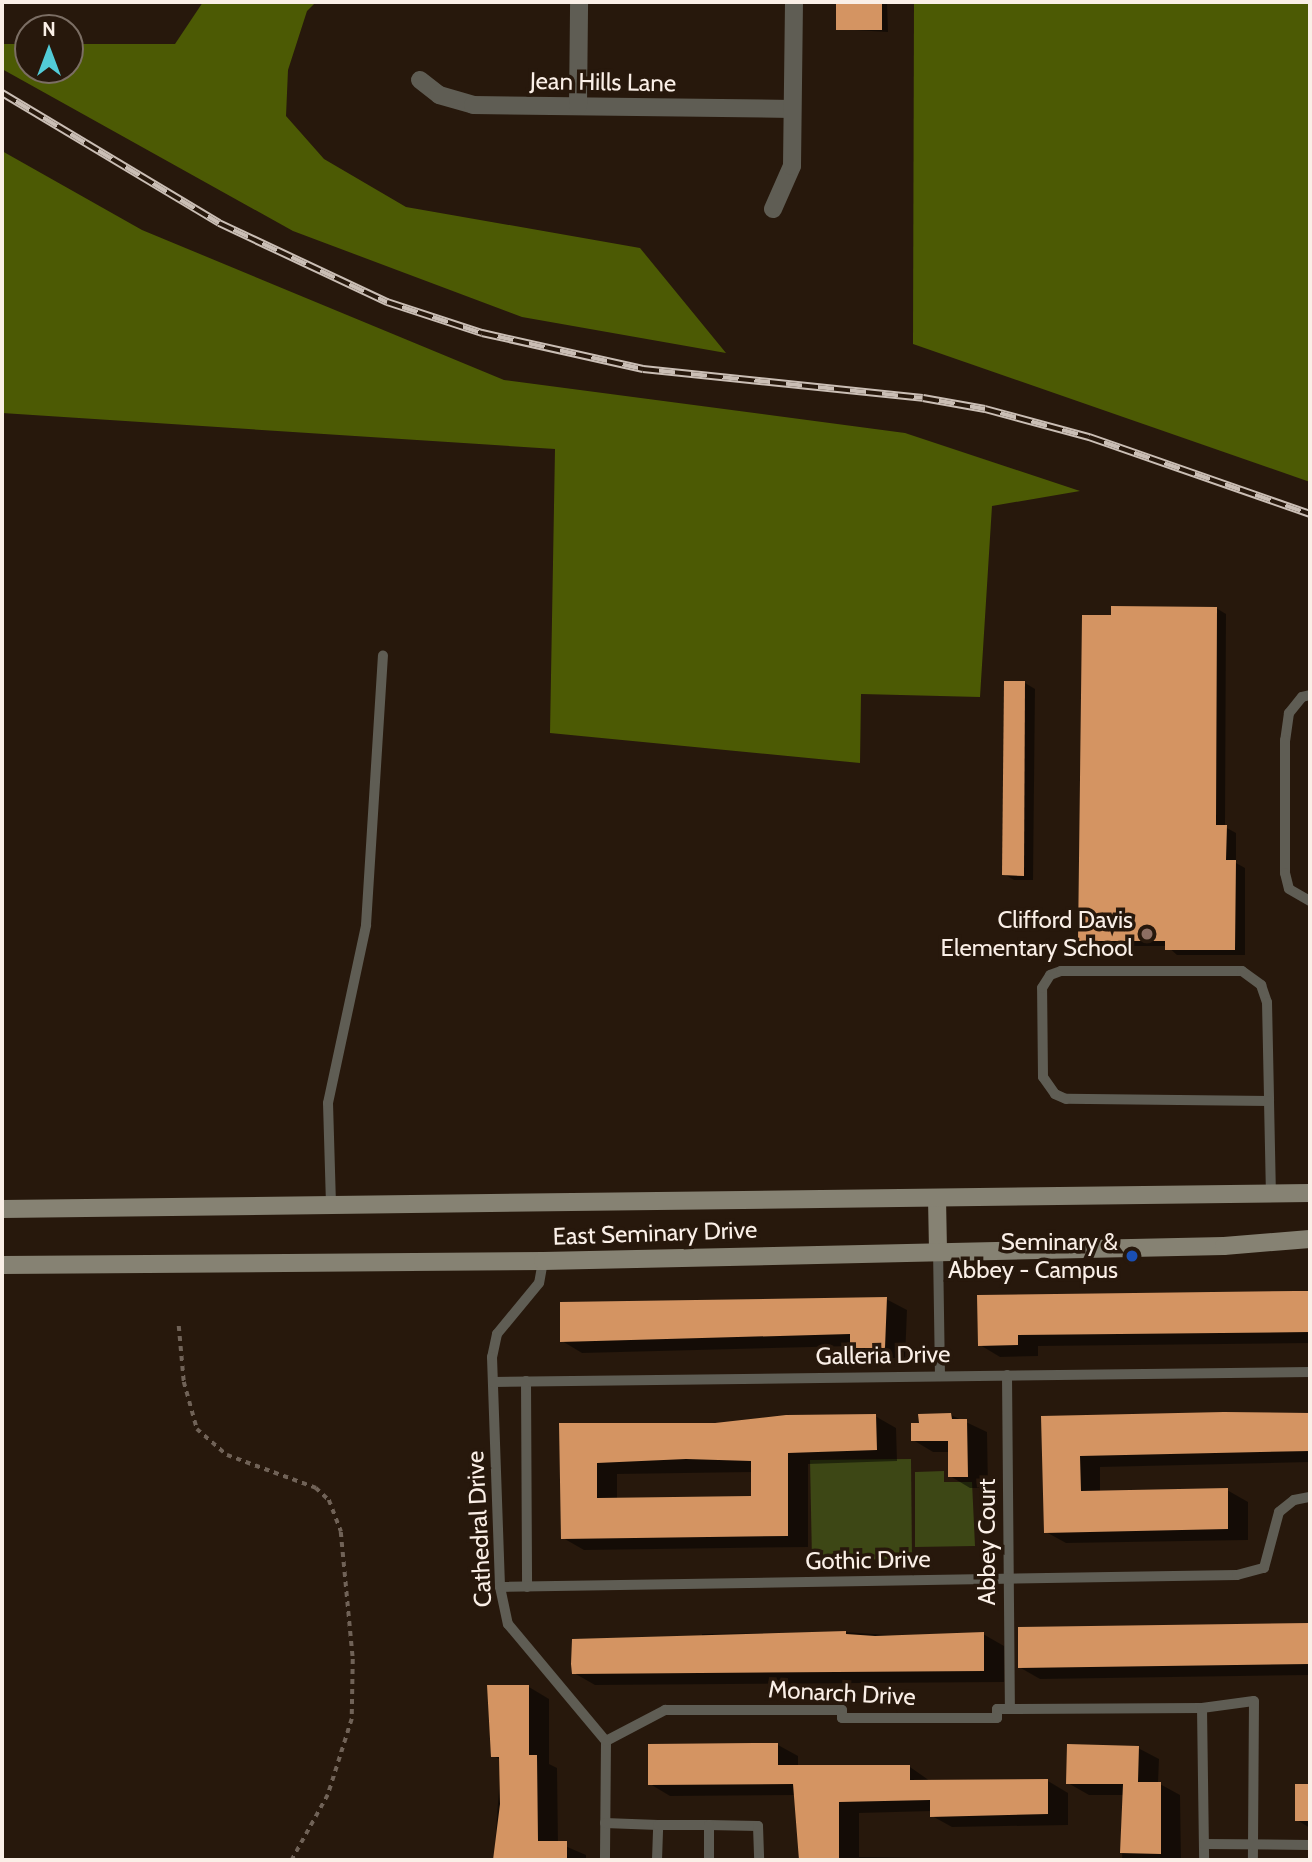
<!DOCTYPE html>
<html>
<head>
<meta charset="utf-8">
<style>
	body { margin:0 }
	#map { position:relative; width:1312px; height:1862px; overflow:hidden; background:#27180c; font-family:Cabin,sans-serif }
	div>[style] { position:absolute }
	.green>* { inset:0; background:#3d4715 }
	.forest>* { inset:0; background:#4c5a04 }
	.shadow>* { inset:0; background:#0007 }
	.building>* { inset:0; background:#d49462 }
	.path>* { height:3.5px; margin-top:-1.75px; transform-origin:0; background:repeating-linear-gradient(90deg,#706257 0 5px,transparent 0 10px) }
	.service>* { height:10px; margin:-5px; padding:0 5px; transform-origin:5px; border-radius:5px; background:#5f5d54 }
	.minor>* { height:18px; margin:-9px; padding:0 9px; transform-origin:9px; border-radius:9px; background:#5f5d54 }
	.secondary>* { height:18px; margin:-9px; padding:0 9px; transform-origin:9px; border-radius:9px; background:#868273 }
	.rail>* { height:8px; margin-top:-4px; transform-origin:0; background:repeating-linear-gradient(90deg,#27180c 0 16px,#cabeb5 0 32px); box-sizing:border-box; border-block:2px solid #cabeb5 }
	.dots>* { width:19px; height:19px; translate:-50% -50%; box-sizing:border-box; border:4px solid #27180c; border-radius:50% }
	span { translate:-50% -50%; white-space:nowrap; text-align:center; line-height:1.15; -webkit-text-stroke:7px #27180c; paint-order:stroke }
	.street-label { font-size:24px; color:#faefe7 }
	.poi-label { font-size:24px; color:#faefe7 }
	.right { translate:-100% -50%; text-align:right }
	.frame { position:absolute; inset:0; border:4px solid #faefe7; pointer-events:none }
	.north { position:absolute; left:14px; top:14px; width:70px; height:70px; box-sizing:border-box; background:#27180c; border:2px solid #7b6e64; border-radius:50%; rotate:0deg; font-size:19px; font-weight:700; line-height:28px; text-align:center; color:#faefe7 }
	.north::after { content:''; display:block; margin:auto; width:24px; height:32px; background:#52cbd7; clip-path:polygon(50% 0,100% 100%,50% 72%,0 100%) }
</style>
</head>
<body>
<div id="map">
	<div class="green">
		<i style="clip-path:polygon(911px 1459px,912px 1559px,812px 1560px,810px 1460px)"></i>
		<i style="clip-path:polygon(944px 1471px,944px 1482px,972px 1482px,975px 1546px,915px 1547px,915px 1472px)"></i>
	</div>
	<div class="forest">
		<i style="clip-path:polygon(203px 2px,316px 2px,307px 11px,288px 70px,286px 116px,324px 159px,406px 207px,640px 248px,726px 353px,522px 317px,293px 231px,2px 69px,2px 44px,28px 44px,28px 70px,70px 70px,70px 44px,175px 44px)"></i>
		<i style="clip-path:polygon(914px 2px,1310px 2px,1310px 482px,913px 344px)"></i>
		<i style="clip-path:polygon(2px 151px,142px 230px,504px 380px,905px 433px,1080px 491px,992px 506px,980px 697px,861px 694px,860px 763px,550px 733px,555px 449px,2px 413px)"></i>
	</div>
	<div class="shadow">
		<i style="clip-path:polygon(838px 2px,887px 2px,888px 32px,838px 29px)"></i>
		<i style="clip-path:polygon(1216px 608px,1226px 614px,1225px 827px,1236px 833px,1236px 863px,1245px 868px,1245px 955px,1177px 955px,1167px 946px,1089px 946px,1079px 940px)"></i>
		<i style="clip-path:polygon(1025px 683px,1035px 689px,1033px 880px,1014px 880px,1004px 874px)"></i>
		<i style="clip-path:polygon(1310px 1291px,1310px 1343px,1038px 1346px,1038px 1356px,1000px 1357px,980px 1345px,979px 1297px)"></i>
		<i style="clip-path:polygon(886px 1299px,907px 1310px,905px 1359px,872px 1358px,852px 1346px,582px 1353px,562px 1341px)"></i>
		<i style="clip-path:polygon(951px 1415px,987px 1432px,988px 1488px,970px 1488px,950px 1476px,950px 1452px,933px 1452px,913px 1440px,920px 1425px)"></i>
		<i style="clip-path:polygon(1310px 1415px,1310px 1462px,1100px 1467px,1100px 1492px,1227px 1490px,1248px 1502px,1248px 1540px,1066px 1543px,1046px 1532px,1043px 1417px)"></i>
		<i style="clip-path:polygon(evenodd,875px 1416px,896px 1428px,897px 1461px,808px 1464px,808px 1547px,584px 1550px,563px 1538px,561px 1425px,715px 1424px,875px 1416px,753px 1472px,753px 1497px,617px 1499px,617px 1474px,753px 1472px)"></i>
		<i style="clip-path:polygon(1310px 1624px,1310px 1675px,1040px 1679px,1019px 1667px,1020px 1628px)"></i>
		<i style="clip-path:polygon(845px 1632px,929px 1638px,983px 1634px,1004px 1646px,1004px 1682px,595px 1685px,574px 1673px,702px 1639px,702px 1634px)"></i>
		<i style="clip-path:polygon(529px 1687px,549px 1699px,549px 1764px,557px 1768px,558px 1843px,586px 1855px,586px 1860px,494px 1860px,501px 1760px,493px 1756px)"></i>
		<i style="clip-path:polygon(778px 1745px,798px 1756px,798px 1767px,910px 1767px,930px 1781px,1048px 1781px,1068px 1793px,1068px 1825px,952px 1827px,932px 1816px,932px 1811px,859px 1813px,859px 1857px,1052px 1860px,800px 1860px,796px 1795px,670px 1796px,650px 1784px)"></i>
		<i style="clip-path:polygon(1138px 1748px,1159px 1759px,1158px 1783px,1180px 1795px,1181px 1860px,1122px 1860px,1124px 1795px,1089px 1795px,1068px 1783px)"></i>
		<i style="clip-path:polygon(1297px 1786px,1310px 1786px,1310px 1828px,1297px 1820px)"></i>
	</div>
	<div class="building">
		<i style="clip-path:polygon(836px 2px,882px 2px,882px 30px,836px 30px)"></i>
		<i style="clip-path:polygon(1111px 606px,1217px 607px,1216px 825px,1227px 825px,1226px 860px,1236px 860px,1235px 950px,1165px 950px,1165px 941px,1078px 941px,1082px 615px,1111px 615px)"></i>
		<i style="clip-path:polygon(1004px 681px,1025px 681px,1024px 876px,1002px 875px)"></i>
		<i style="clip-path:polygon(1296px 1291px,1310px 1291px,1310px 1332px,1018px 1335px,1018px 1345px,978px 1346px,977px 1295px)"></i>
		<i style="clip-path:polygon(887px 1297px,885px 1348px,850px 1348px,850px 1334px,560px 1342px,560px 1302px)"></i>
		<i style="clip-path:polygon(1224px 1412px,1310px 1413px,1310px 1451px,1080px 1456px,1081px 1491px,1228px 1488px,1228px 1529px,1044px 1533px,1041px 1416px)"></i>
		<i style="clip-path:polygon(951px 1413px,952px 1419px,967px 1419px,968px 1477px,948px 1477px,948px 1441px,911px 1441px,911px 1423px,919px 1423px,918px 1414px)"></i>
		<i style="clip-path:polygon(evenodd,876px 1414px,877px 1450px,788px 1453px,788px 1536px,561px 1539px,559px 1423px,715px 1423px,786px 1415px,876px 1414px,686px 1459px,751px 1461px,751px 1496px,597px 1498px,597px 1463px,686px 1459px)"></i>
		<i style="clip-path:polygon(1310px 1623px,1310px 1664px,1018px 1668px,1018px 1627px)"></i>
		<i style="clip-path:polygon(846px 1631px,846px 1634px,875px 1636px,984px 1632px,984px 1671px,572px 1674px,571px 1664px,572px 1639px)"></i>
		<i style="clip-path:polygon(487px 1685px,529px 1685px,529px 1755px,537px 1755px,538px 1841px,567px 1841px,567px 1860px,493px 1860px,500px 1804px,499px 1757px,491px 1757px)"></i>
		<i style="clip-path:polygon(754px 1743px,778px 1743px,778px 1765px,910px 1765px,910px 1780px,1048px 1779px,1048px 1814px,930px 1817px,930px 1800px,839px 1802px,839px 1860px,799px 1860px,793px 1784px,648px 1785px,648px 1744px)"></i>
		<i style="clip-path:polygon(1067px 1744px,1139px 1746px,1138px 1782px,1161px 1782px,1161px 1854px,1120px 1853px,1123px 1784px,1066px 1784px)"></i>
		<i style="clip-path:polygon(1295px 1784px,1310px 1784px,1310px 1821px,1295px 1821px)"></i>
	</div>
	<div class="path">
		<i style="left:179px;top:1326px;width:56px;rotate:84.9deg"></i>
		<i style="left:184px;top:1382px;width:49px;rotate:74.5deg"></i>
		<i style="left:197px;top:1429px;width:40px;rotate:41deg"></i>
		<i style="left:227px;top:1455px;width:95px;rotate:20.3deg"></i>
		<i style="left:316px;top:1488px;width:18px;rotate:43deg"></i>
		<i style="left:329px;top:1500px;width:34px;rotate:69deg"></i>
		<i style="left:341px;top:1532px;width:128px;rotate:84.6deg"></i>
		<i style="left:353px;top:1659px;width:60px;rotate:91deg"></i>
		<i style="left:352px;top:1719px;width:80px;rotate:107.5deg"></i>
		<i style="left:328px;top:1795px;width:74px;rotate:119deg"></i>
	</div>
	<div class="service">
		<i style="left:1310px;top:695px;width:8px;rotate:166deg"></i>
		<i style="left:1302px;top:697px;width:21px;rotate:129deg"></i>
		<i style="left:1289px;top:713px;width:27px;rotate:98deg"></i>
		<i style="left:1285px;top:740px;width:133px;rotate:90deg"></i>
		<i style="left:1285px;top:873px;width:16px;rotate:76deg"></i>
		<i style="left:1289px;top:889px;width:24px;rotate:30deg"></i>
		<i style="left:1269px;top:1101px;width:203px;rotate:-179.4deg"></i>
		<i style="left:1066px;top:1099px;width:12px;rotate:-156deg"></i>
		<i style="left:1055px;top:1094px;width:21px;rotate:-125deg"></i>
		<i style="left:1043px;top:1077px;width:89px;rotate:-90.6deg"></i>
		<i style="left:1042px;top:988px;width:15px;rotate:-58deg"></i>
		<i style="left:1050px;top:975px;width:12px;rotate:-20deg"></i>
		<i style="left:1061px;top:971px;width:181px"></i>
		<i style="left:1242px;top:971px;width:24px;rotate:36deg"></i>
		<i style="left:1261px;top:985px;width:18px;rotate:71deg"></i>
		<i style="left:1267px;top:1002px;width:99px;rotate:88.8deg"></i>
		<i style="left:1269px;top:1101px;width:92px;rotate:88.8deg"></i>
		<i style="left:331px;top:1204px;width:101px;rotate:-91.7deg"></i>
		<i style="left:328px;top:1103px;width:182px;rotate:-77.9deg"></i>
		<i style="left:366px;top:925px;width:270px;rotate:-86.4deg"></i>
		<i style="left:938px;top:1249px;width:127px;rotate:89.1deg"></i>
		<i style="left:543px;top:1261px;width:22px;rotate:100deg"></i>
		<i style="left:539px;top:1283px;width:66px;rotate:129.5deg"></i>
		<i style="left:497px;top:1334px;width:24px;rotate:102deg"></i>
		<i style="left:492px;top:1357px;width:230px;rotate:88deg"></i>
		<i style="left:500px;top:1587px;width:38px;rotate:78deg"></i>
		<i style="left:508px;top:1624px;width:153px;rotate:50.1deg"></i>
		<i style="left:606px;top:1741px;width:119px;rotate:90.5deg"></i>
		<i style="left:1007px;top:1375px;width:334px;rotate:89.5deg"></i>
		<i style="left:526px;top:1381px;width:206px;rotate:89.7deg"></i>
		<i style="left:493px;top:1382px;width:817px;rotate:-0.7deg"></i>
		<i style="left:500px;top:1587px;width:737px;rotate:-0.93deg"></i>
		<i style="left:1237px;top:1575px;width:28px;rotate:-15deg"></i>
		<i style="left:1264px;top:1568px;width:58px;rotate:-75deg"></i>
		<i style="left:1279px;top:1512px;width:19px;rotate:-39deg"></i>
		<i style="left:1294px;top:1500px;width:16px;rotate:-11deg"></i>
		<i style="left:1202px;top:1708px;width:152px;rotate:89.2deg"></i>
		<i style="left:606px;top:1741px;width:67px;rotate:-27.7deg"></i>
		<i style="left:665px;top:1710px;width:177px"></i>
		<i style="left:842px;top:1710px;width:8px;rotate:90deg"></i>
		<i style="left:842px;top:1718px;width:155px"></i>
		<i style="left:997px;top:1718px;width:9px;rotate:-90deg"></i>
		<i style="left:997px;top:1709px;width:205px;rotate:-0.3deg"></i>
		<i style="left:1202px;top:1708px;width:52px;rotate:-7.7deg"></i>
		<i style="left:1254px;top:1701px;width:159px;rotate:90.4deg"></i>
		<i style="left:605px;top:1823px;width:53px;rotate:2.2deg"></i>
		<i style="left:1204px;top:1844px;width:106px;rotate:0.5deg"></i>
		<i style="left:657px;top:1860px;width:35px;rotate:-88deg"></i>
		<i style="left:658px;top:1825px;width:51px"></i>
		<i style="left:709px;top:1825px;width:49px;rotate:1.2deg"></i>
		<i style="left:758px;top:1826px;width:34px;rotate:88deg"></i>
		<i style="left:709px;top:1860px;width:35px;rotate:-90deg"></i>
	</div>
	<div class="minor">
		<i style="left:420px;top:80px;width:24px;rotate:38deg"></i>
		<i style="left:439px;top:95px;width:35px;rotate:16deg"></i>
		<i style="left:473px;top:105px;width:319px;rotate:0.7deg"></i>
		<i style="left:578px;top:106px;width:104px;rotate:-89.4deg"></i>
		<i style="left:773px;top:209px;width:47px;rotate:-66.2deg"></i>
		<i style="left:792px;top:166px;width:164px;rotate:-89.3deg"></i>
	</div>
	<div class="secondary">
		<i style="left:937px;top:1198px;width:51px;rotate:88.9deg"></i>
		<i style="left:2px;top:1209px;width:1308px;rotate:-0.7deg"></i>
		<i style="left:2px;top:1265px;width:541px;rotate:-0.42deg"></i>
		<i style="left:543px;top:1261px;width:681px;rotate:-1.26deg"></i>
		<i style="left:1224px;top:1246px;width:86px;rotate:-4.7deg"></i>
	</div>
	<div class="rail">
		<i style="left:2px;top:93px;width:253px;rotate:30.9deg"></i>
		<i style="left:219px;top:223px;width:186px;rotate:25.2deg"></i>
		<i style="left:387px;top:302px;width:100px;rotate:18.1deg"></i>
		<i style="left:482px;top:333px;width:165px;rotate:12.6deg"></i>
		<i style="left:643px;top:369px;width:281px;rotate:5.9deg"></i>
		<i style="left:923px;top:398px;width:63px;rotate:10.1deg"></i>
		<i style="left:985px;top:409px;width:108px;rotate:15.1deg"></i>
		<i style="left:1089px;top:437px;width:234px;rotate:19.2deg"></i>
	</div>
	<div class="dots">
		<i style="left:1147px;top:934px;background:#8d6e63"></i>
		<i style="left:1132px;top:1256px;background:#1a4fb4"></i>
	</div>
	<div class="street-label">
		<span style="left:603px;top:82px;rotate:1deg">Jean Hills Lane</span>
		<span style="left:655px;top:1233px;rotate:-2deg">East Seminary Drive</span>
		<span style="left:883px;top:1355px;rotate:-1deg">Galleria Drive</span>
		<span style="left:479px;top:1529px;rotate:-93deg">Cathedral Drive</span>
		<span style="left:987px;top:1542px;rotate:-90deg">Abbey Court</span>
		<span style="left:868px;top:1560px;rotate:-1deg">Gothic Drive</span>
		<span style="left:842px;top:1693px;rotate:3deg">Monarch Drive</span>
	</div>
	<div class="poi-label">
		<span class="right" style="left:1133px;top:934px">Clifford Davis<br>Elementary School</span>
		<span class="right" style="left:1118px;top:1256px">Seminary &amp;<br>Abbey - Campus</span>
	</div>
	<div class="frame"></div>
	<div class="north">N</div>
</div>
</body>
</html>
